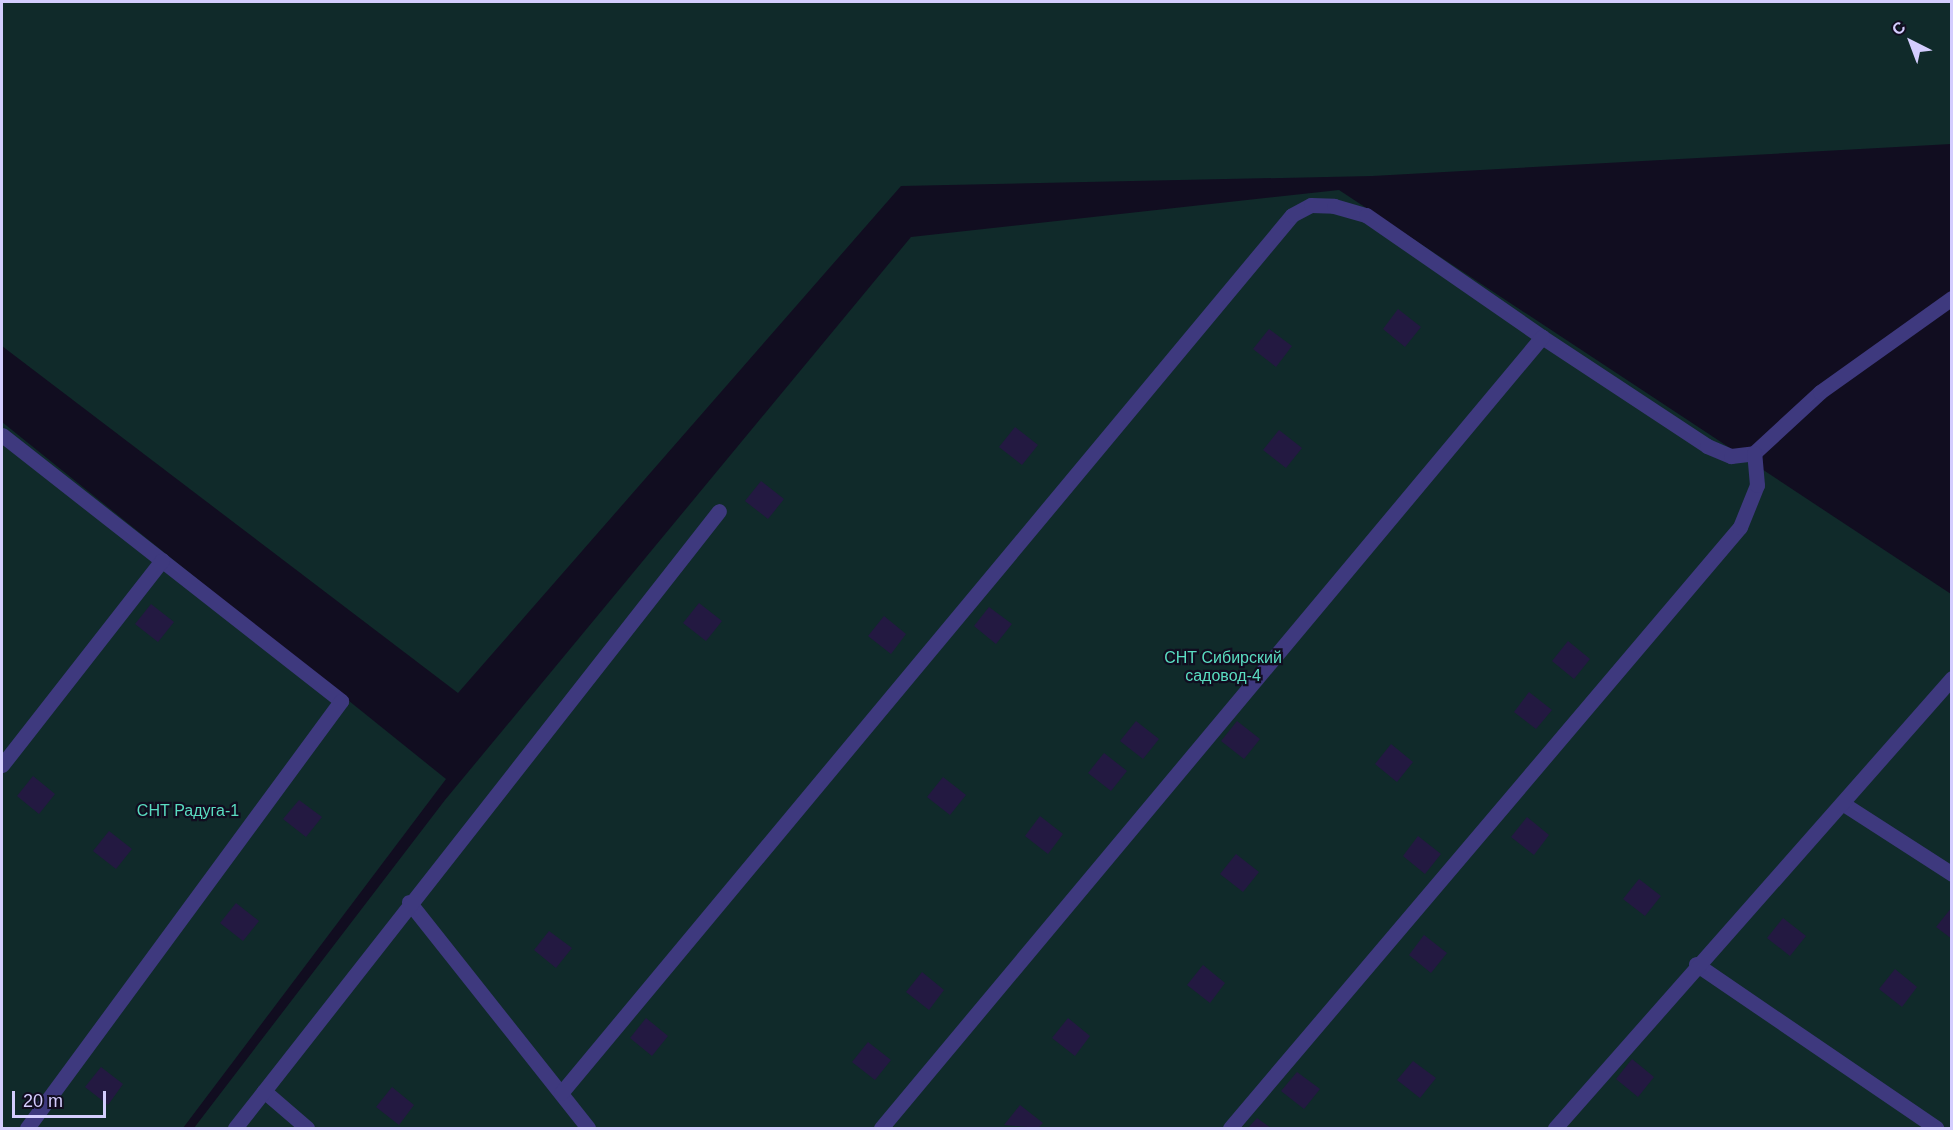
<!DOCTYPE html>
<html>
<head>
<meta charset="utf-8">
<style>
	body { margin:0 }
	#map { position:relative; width:1953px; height:1130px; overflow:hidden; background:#110d20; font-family:Helvetica,sans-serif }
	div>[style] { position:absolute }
	.green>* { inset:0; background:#102a2a }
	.building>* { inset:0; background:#231941 }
	.minor>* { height:15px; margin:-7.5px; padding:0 7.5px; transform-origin:7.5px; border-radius:7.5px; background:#3e397e }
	span { translate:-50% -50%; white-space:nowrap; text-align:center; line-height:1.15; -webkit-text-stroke:4.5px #110d20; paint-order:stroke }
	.park-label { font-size:16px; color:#5addc1 }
	.frame { position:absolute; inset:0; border:3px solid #d4cdfe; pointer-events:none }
	.north { position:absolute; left:1881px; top:12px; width:60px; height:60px; -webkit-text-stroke:4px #110d20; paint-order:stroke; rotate:318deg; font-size:16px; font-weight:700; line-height:24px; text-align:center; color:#d4cdfe }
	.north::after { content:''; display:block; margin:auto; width:21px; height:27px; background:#d4cdfe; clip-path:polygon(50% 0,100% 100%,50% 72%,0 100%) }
	.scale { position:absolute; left:12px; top:1091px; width:94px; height:27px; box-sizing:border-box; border:3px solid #d4cdfe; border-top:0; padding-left:8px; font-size:18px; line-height:21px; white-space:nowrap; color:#d4cdfe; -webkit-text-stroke:4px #110d20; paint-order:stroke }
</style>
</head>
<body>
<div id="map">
	<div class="green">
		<i style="clip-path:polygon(2px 2px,1951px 2px,1951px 144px,1372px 176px,901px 186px,458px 693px,2px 346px)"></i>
		<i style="clip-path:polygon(1339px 190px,1951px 594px,1951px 1128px,194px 1128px,445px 800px,911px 237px)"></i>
		<i style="clip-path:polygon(2px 422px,446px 779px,183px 1128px,2px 1128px)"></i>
	</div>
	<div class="building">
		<i style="clip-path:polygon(1398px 309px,1421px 327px,1405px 347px,1383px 329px)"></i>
		<i style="clip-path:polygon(1269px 329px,1292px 346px,1276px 367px,1253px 349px)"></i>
		<i style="clip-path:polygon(1015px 427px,1038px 445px,1022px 465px,999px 447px)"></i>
		<i style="clip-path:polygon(1279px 430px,1302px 448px,1286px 468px,1263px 450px)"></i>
		<i style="clip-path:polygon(761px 481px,784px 499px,768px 519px,745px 501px)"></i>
		<i style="clip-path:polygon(699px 603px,722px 621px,706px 641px,683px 623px)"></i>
		<i style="clip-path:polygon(151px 604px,174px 622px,158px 642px,135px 624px)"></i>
		<i style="clip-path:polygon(989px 607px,1012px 624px,996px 644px,974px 626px)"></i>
		<i style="clip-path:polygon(884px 616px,906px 634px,891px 654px,868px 636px)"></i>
		<i style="clip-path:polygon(1568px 641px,1590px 659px,1574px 679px,1552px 661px)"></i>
		<i style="clip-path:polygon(1529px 692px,1552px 710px,1536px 729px,1514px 712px)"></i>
		<i style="clip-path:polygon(1136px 721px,1159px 739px,1143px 759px,1120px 741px)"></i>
		<i style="clip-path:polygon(1237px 721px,1260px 739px,1244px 759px,1221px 741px)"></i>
		<i style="clip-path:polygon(1391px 744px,1413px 762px,1397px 782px,1375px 764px)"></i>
		<i style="clip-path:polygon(1104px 753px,1127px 771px,1111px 791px,1088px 773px)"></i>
		<i style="clip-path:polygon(33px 776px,55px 794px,39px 814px,17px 796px)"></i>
		<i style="clip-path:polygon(943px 777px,966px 795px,950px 815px,927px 797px)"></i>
		<i style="clip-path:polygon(299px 800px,322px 817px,306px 837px,283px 819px)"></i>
		<i style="clip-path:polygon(1040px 816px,1063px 834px,1048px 854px,1025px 836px)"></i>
		<i style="clip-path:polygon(1527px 817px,1549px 835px,1534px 855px,1511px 837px)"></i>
		<i style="clip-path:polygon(109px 831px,132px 849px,116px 869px,93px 851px)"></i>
		<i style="clip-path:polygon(1418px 836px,1441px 854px,1425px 874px,1403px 856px)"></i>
		<i style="clip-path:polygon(1236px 854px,1259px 872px,1243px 892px,1220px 874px)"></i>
		<i style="clip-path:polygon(1639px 879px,1661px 896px,1645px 916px,1623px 899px)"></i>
		<i style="clip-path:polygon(236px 903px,259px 921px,243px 941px,220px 923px)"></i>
		<i style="clip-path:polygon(1952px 907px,1952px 939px,1936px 927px)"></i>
		<i style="clip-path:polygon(1783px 918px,1806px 936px,1790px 956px,1767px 938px)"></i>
		<i style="clip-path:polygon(549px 931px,572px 948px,556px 968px,534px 950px)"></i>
		<i style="clip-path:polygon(1424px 935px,1447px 953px,1431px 973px,1409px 955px)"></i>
		<i style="clip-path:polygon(1203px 965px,1225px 983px,1210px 1003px,1187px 985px)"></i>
		<i style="clip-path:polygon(1895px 969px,1917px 987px,1902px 1007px,1879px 989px)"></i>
		<i style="clip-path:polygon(922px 972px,944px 990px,929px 1010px,906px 992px)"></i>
		<i style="clip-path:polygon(646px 1018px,668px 1036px,652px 1056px,630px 1038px)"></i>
		<i style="clip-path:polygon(1068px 1018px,1090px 1036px,1075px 1056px,1052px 1038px)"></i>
		<i style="clip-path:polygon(868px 1042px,891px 1060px,875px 1080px,852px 1062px)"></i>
		<i style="clip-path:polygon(1632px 1059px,1654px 1077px,1638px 1097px,1616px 1079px)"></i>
		<i style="clip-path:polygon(1413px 1061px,1436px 1078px,1420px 1098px,1397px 1080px)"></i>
		<i style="clip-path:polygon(101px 1067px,123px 1084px,108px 1105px,85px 1087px)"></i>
		<i style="clip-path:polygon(1297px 1072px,1320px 1089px,1304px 1109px,1281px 1091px)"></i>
		<i style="clip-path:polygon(392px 1087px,414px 1105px,399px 1125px,376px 1107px)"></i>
		<i style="clip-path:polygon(1020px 1105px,1043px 1123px,1038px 1128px,1004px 1125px)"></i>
		<i style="clip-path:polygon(1257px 1118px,1271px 1128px,1248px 1128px)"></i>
	</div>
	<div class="minor">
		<i style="left:2px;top:435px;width:431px;rotate:38.1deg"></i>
		<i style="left:341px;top:701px;width:530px;rotate:126.33deg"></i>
		<i style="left:2px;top:765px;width:260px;rotate:-52deg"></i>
		<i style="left:1842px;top:803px;width:131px;rotate:32.8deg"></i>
		<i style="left:409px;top:902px;width:288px;rotate:51.6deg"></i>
		<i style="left:1696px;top:964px;width:291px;rotate:34.3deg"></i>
		<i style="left:264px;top:1091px;width:57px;rotate:40.7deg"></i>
		<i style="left:561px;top:1093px;width:1142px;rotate:-50.22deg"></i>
		<i style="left:1292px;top:215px;width:21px;rotate:-28deg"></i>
		<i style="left:1311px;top:205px;width:23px;rotate:2deg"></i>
		<i style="left:1334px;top:206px;width:33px;rotate:16deg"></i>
		<i style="left:1366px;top:215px;width:214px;rotate:34.7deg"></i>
		<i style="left:1542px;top:337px;width:198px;rotate:33.4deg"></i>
		<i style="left:1707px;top:446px;width:26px;rotate:23deg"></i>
		<i style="left:1731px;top:456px;width:23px;rotate:-7deg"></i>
		<i style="left:1754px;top:453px;width:90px;rotate:-42.7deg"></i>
		<i style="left:1820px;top:392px;width:162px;rotate:-35.5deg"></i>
		<i style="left:235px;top:1128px;width:784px;rotate:-51.89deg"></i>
		<i style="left:881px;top:1128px;width:1031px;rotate:-50.12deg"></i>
		<i style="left:1230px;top:1128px;width:788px;rotate:-49.68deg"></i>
		<i style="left:1740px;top:527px;width:45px;rotate:-68deg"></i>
		<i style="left:1757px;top:485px;width:32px;rotate:-95deg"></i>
		<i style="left:1555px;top:1128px;width:600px;rotate:-48.58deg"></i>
	</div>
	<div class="park-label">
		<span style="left:1223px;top:667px">СНТ Сибирский<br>садовод-4</span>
		<span style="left:188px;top:811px">СНТ Радуга-1</span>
	</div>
	<div class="frame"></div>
	<div class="north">С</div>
	<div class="scale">20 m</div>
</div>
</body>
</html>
